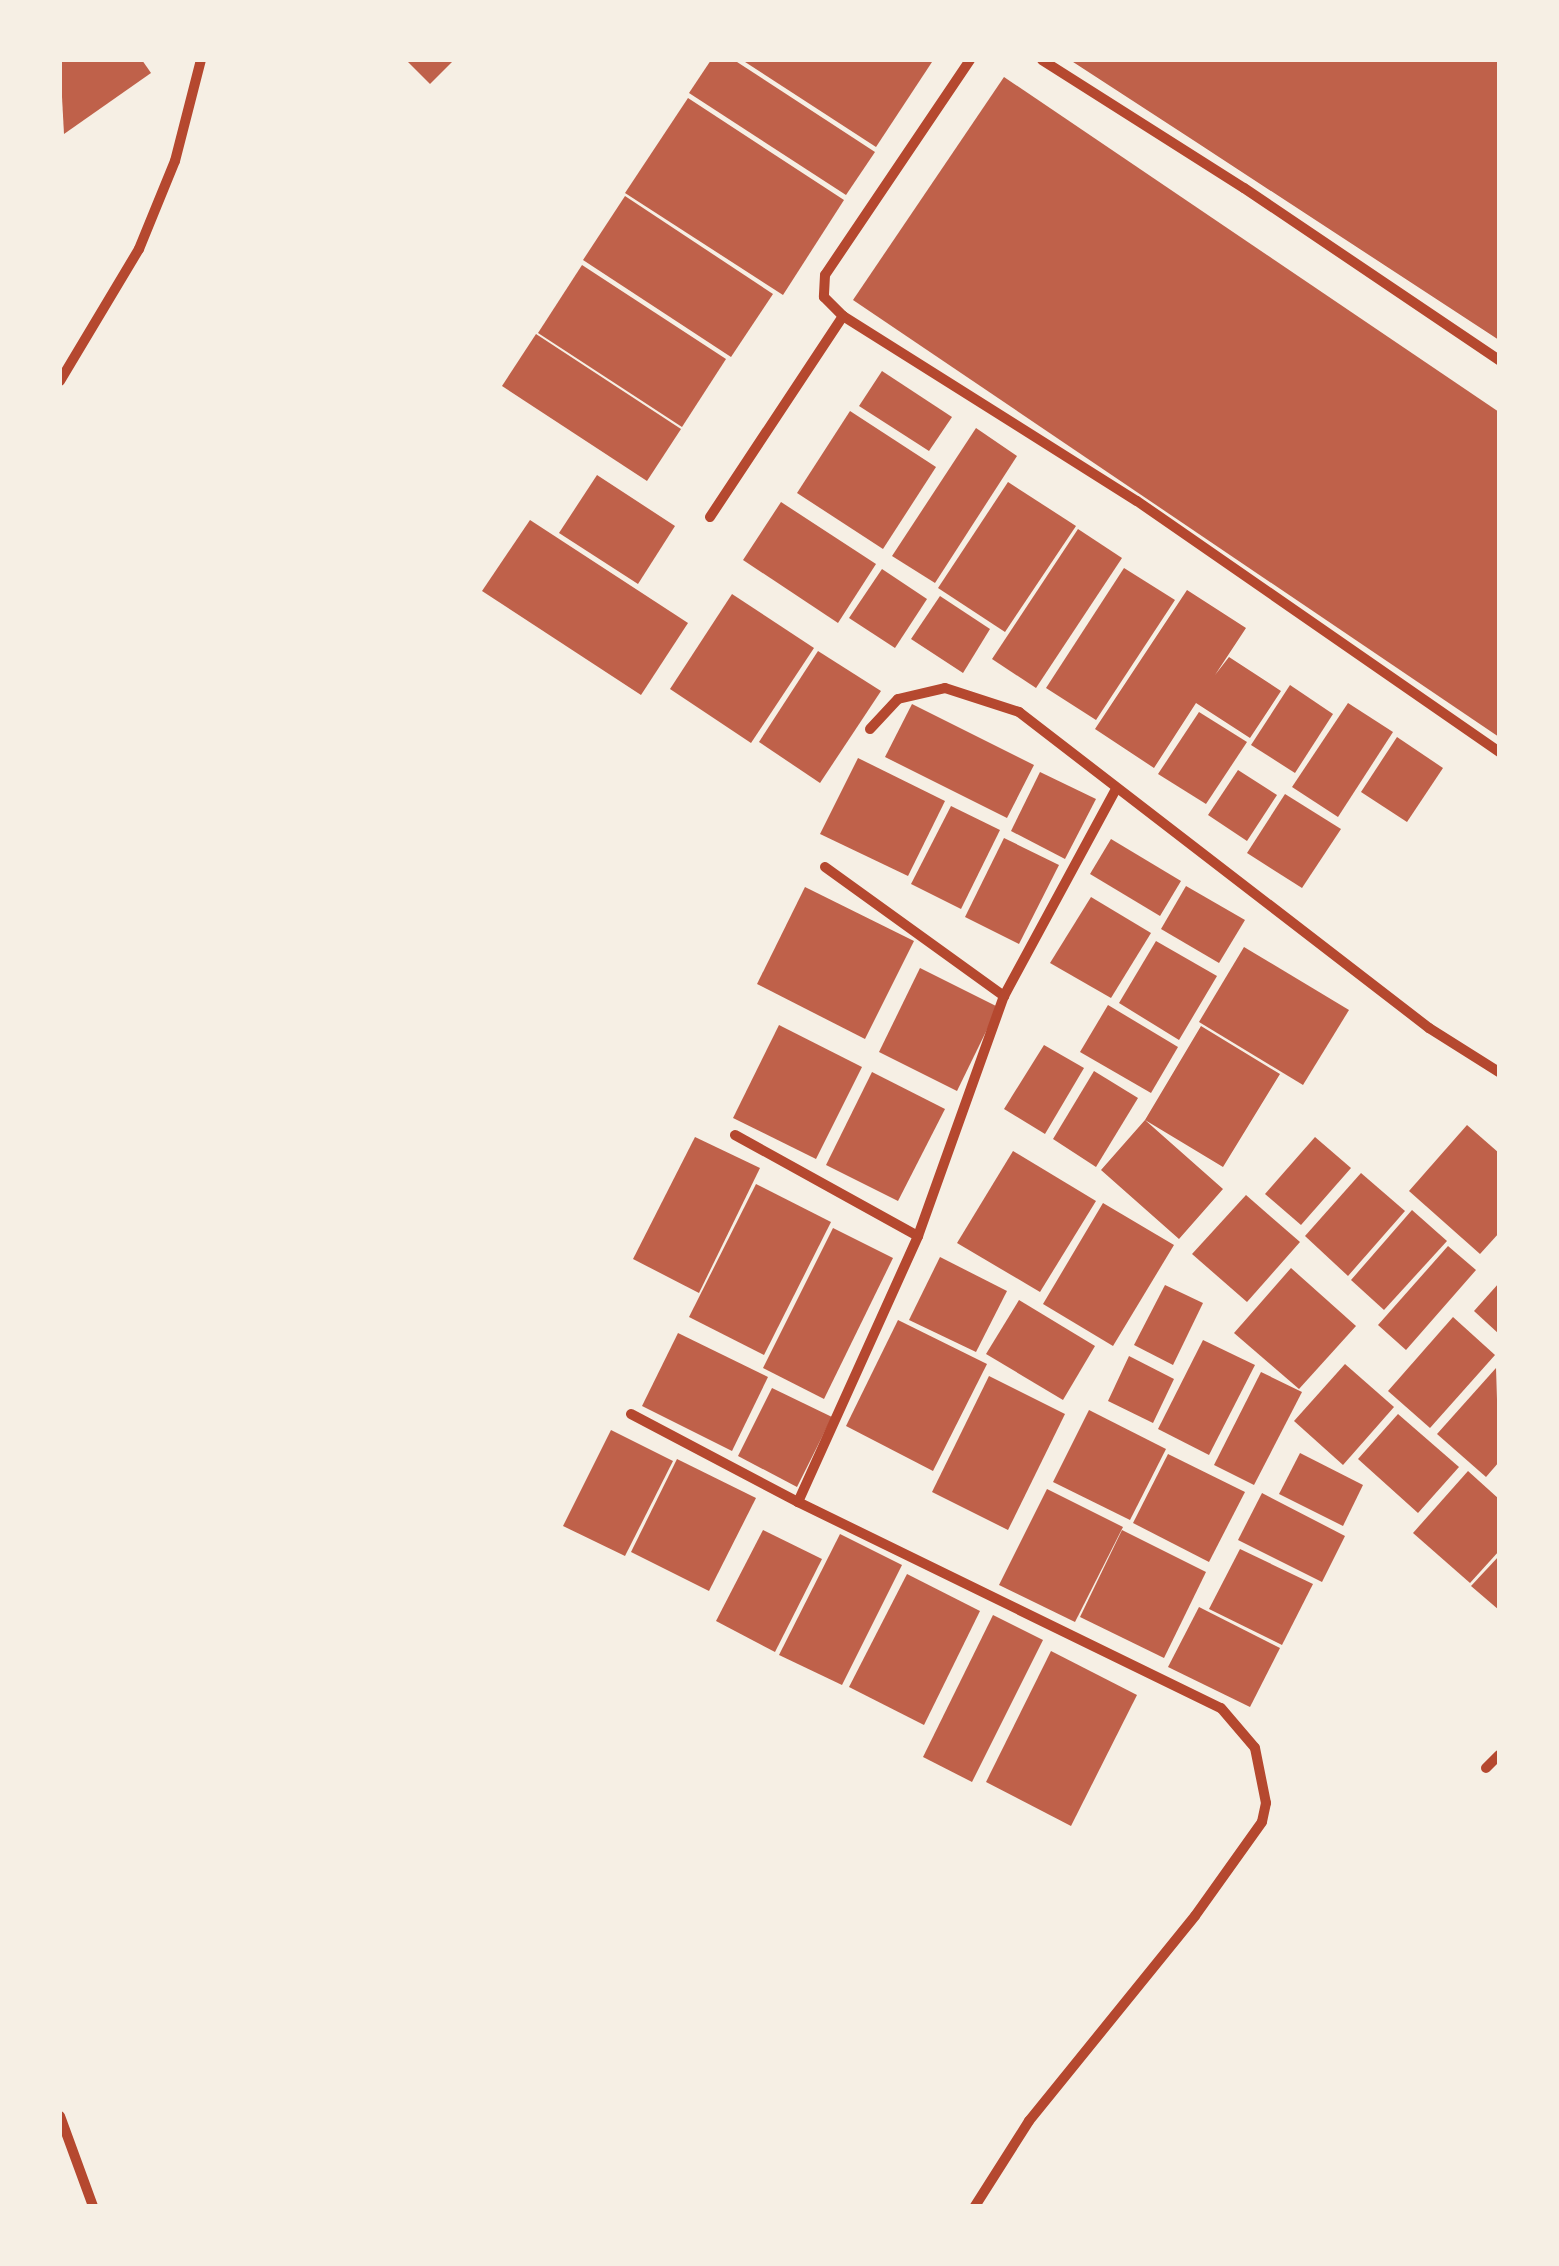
<!DOCTYPE html>
<html>
<head>
<meta charset="utf-8">
<style>
	body { margin:0 }
	#map { position:relative; width:1559px; height:2266px; overflow:hidden; background:#f6efe4; font-family:Rubik,sans-serif }
	div>[style] { position:absolute }
	.building>* { inset:0; background:#bf614a }
	.minor>* { height:10px; margin:-5px; padding:0 5px; transform-origin:5px; border-radius:5px; background:#b5482f }
	span { translate:-50% -50%; white-space:nowrap; text-align:center; line-height:1.15; -webkit-text-stroke:10px #f6efe4; paint-order:stroke }
	.frame { position:absolute; inset:0; border:62px solid #f6efe4; pointer-events:none }
</style>
</head>
<body>
<div id="map">
	<div class="building">
		<i style="clip-path:polygon(60px 60px,142px 60px,151px 73px,64px 134px)"></i>
		<i style="clip-path:polygon(406px 60px,454px 60px,430px 84px)"></i>
		<i style="clip-path:polygon(711px 60px,734px 60px,875px 152px,846px 195px,689px 93px)"></i>
		<i style="clip-path:polygon(742px 60px,930px 60px,932px 62px,876px 147px)"></i>
		<i style="clip-path:polygon(1070px 60px,1499px 60px,1499px 340px,1193px 140px)"></i>
		<i style="clip-path:polygon(1004px 77px,1499px 412px,1499px 737px,853px 300px)"></i>
		<i style="clip-path:polygon(688px 98px,844px 200px,783px 295px,625px 193px)"></i>
		<i style="clip-path:polygon(625px 196px,773px 294px,731px 357px,583px 260px)"></i>
		<i style="clip-path:polygon(582px 265px,726px 359px,682px 427px,538px 333px)"></i>
		<i style="clip-path:polygon(536px 334px,681px 429px,647px 481px,502px 386px)"></i>
		<i style="clip-path:polygon(882px 371px,952px 417px,929px 451px,859px 406px)"></i>
		<i style="clip-path:polygon(850px 411px,936px 467px,883px 549px,797px 493px)"></i>
		<i style="clip-path:polygon(976px 428px,1017px 456px,935px 583px,892px 556px)"></i>
		<i style="clip-path:polygon(597px 475px,675px 526px,638px 584px,559px 533px)"></i>
		<i style="clip-path:polygon(1008px 482px,1076px 526px,1005px 632px,938px 588px)"></i>
		<i style="clip-path:polygon(781px 502px,876px 564px,838px 623px,743px 560px)"></i>
		<i style="clip-path:polygon(530px 520px,688px 623px,641px 695px,482px 591px)"></i>
		<i style="clip-path:polygon(1078px 529px,1122px 558px,1036px 688px,992px 659px)"></i>
		<i style="clip-path:polygon(1124px 568px,1175px 600px,1096px 720px,1046px 688px)"></i>
		<i style="clip-path:polygon(882px 569px,927px 599px,895px 648px,849px 618px)"></i>
		<i style="clip-path:polygon(1187px 590px,1246px 628px,1215px 675px,1229px 657px,1281px 691px,1250px 738px,1196px 703px,1154px 768px,1095px 729px)"></i>
		<i style="clip-path:polygon(732px 594px,814px 648px,751px 743px,670px 689px)"></i>
		<i style="clip-path:polygon(940px 596px,990px 629px,963px 673px,911px 639px)"></i>
		<i style="clip-path:polygon(818px 651px,881px 691px,820px 783px,759px 742px)"></i>
		<i style="clip-path:polygon(1290px 685px,1333px 714px,1295px 773px,1251px 745px)"></i>
		<i style="clip-path:polygon(1348px 703px,1393px 732px,1338px 817px,1292px 787px)"></i>
		<i style="clip-path:polygon(912px 704px,1034px 765px,1007px 818px,885px 757px)"></i>
		<i style="clip-path:polygon(1199px 712px,1247px 742px,1206px 804px,1158px 774px)"></i>
		<i style="clip-path:polygon(1397px 737px,1443px 768px,1407px 822px,1361px 792px)"></i>
		<i style="clip-path:polygon(858px 758px,945px 801px,908px 876px,820px 834px)"></i>
		<i style="clip-path:polygon(1238px 770px,1277px 795px,1247px 841px,1208px 815px)"></i>
		<i style="clip-path:polygon(1040px 772px,1096px 799px,1065px 859px,1011px 831px)"></i>
		<i style="clip-path:polygon(1285px 794px,1341px 829px,1302px 888px,1247px 853px)"></i>
		<i style="clip-path:polygon(951px 806px,1000px 830px,961px 909px,911px 884px)"></i>
		<i style="clip-path:polygon(1004px 838px,1059px 865px,1019px 944px,965px 917px)"></i>
		<i style="clip-path:polygon(1111px 839px,1181px 881px,1160px 916px,1090px 874px)"></i>
		<i style="clip-path:polygon(1186px 886px,1245px 920px,1219px 963px,1161px 929px)"></i>
		<i style="clip-path:polygon(805px 887px,914px 941px,865px 1039px,757px 984px)"></i>
		<i style="clip-path:polygon(1091px 897px,1151px 933px,1111px 998px,1050px 963px)"></i>
		<i style="clip-path:polygon(1156px 941px,1217px 976px,1179px 1040px,1119px 1003px)"></i>
		<i style="clip-path:polygon(1244px 947px,1349px 1010px,1303px 1085px,1199px 1022px)"></i>
		<i style="clip-path:polygon(920px 968px,998px 1007px,957px 1091px,879px 1052px)"></i>
		<i style="clip-path:polygon(1108px 1005px,1178px 1047px,1151px 1093px,1080px 1052px)"></i>
		<i style="clip-path:polygon(779px 1025px,862px 1067px,816px 1159px,733px 1118px)"></i>
		<i style="clip-path:polygon(1201px 1026px,1280px 1074px,1223px 1167px,1145px 1120px,1223px 1189px,1179px 1239px,1101px 1170px,1145px 1120px)"></i>
		<i style="clip-path:polygon(1044px 1045px,1084px 1068px,1045px 1134px,1004px 1109px)"></i>
		<i style="clip-path:polygon(1094px 1071px,1138px 1098px,1096px 1167px,1053px 1139px)"></i>
		<i style="clip-path:polygon(872px 1072px,945px 1109px,898px 1201px,826px 1165px)"></i>
		<i style="clip-path:polygon(1467px 1125px,1499px 1153px,1499px 1233px,1480px 1254px,1409px 1191px)"></i>
		<i style="clip-path:polygon(695px 1137px,760px 1168px,699px 1293px,633px 1259px)"></i>
		<i style="clip-path:polygon(1315px 1137px,1351px 1168px,1301px 1225px,1265px 1194px)"></i>
		<i style="clip-path:polygon(1013px 1151px,1096px 1201px,1040px 1292px,957px 1243px)"></i>
		<i style="clip-path:polygon(1361px 1173px,1405px 1211px,1348px 1276px,1305px 1236px)"></i>
		<i style="clip-path:polygon(756px 1184px,831px 1222px,764px 1355px,689px 1317px)"></i>
		<i style="clip-path:polygon(1246px 1195px,1300px 1242px,1247px 1302px,1192px 1254px)"></i>
		<i style="clip-path:polygon(1103px 1203px,1174px 1245px,1113px 1346px,1043px 1304px)"></i>
		<i style="clip-path:polygon(1412px 1210px,1447px 1241px,1384px 1310px,1351px 1280px)"></i>
		<i style="clip-path:polygon(833px 1228px,893px 1258px,824px 1399px,763px 1368px)"></i>
		<i style="clip-path:polygon(1448px 1246px,1476px 1270px,1406px 1350px,1378px 1325px)"></i>
		<i style="clip-path:polygon(940px 1257px,1007px 1291px,976px 1352px,909px 1320px)"></i>
		<i style="clip-path:polygon(1291px 1268px,1356px 1326px,1299px 1389px,1234px 1333px)"></i>
		<i style="clip-path:polygon(1499px 1283px,1499px 1334px,1474px 1311px)"></i>
		<i style="clip-path:polygon(1165px 1285px,1203px 1303px,1173px 1365px,1134px 1345px)"></i>
		<i style="clip-path:polygon(1019px 1300px,1095px 1346px,1063px 1400px,986px 1354px)"></i>
		<i style="clip-path:polygon(1453px 1317px,1495px 1355px,1430px 1428px,1388px 1391px)"></i>
		<i style="clip-path:polygon(898px 1320px,987px 1364px,933px 1471px,846px 1426px)"></i>
		<i style="clip-path:polygon(678px 1333px,768px 1377px,732px 1451px,642px 1406px)"></i>
		<i style="clip-path:polygon(1203px 1340px,1255px 1365px,1209px 1455px,1158px 1429px)"></i>
		<i style="clip-path:polygon(1129px 1356px,1174px 1379px,1153px 1423px,1108px 1401px)"></i>
		<i style="clip-path:polygon(1345px 1364px,1394px 1407px,1343px 1465px,1294px 1421px)"></i>
		<i style="clip-path:polygon(1496px 1368px,1499px 1462px,1486px 1477px,1437px 1434px)"></i>
		<i style="clip-path:polygon(1261px 1372px,1302px 1392px,1254px 1485px,1214px 1465px)"></i>
		<i style="clip-path:polygon(989px 1376px,1065px 1414px,1008px 1530px,932px 1492px)"></i>
		<i style="clip-path:polygon(772px 1388px,832px 1417px,797px 1487px,738px 1456px)"></i>
		<i style="clip-path:polygon(1089px 1410px,1166px 1449px,1130px 1520px,1053px 1482px)"></i>
		<i style="clip-path:polygon(1398px 1414px,1459px 1467px,1418px 1513px,1358px 1459px)"></i>
		<i style="clip-path:polygon(611px 1430px,673px 1461px,625px 1556px,563px 1526px)"></i>
		<i style="clip-path:polygon(1300px 1453px,1363px 1485px,1343px 1526px,1279px 1494px)"></i>
		<i style="clip-path:polygon(1168px 1454px,1245px 1492px,1209px 1562px,1133px 1523px)"></i>
		<i style="clip-path:polygon(677px 1459px,756px 1498px,709px 1591px,631px 1552px)"></i>
		<i style="clip-path:polygon(1468px 1471px,1499px 1499px,1499px 1551px,1470px 1583px,1413px 1533px)"></i>
		<i style="clip-path:polygon(1047px 1489px,1123px 1527px,1075px 1622px,999px 1585px)"></i>
		<i style="clip-path:polygon(1262px 1493px,1345px 1536px,1322px 1582px,1238px 1540px)"></i>
		<i style="clip-path:polygon(763px 1530px,822px 1559px,775px 1652px,716px 1621px)"></i>
		<i style="clip-path:polygon(1122px 1530px,1206px 1572px,1164px 1658px,1080px 1617px)"></i>
		<i style="clip-path:polygon(840px 1534px,902px 1565px,842px 1685px,779px 1655px)"></i>
		<i style="clip-path:polygon(1240px 1549px,1313px 1584px,1282px 1645px,1209px 1609px)"></i>
		<i style="clip-path:polygon(1499px 1556px,1499px 1610px,1471px 1586px)"></i>
		<i style="clip-path:polygon(907px 1574px,980px 1611px,924px 1725px,849px 1687px)"></i>
		<i style="clip-path:polygon(1199px 1607px,1280px 1648px,1250px 1707px,1168px 1667px)"></i>
		<i style="clip-path:polygon(993px 1615px,1043px 1640px,972px 1782px,923px 1757px)"></i>
		<i style="clip-path:polygon(1051px 1651px,1137px 1695px,1071px 1826px,986px 1782px)"></i>
	</div>
	<div class="minor">
		<i style="left:970px;top:60px;width:259px;rotate:124deg"></i>
		<i style="left:825px;top:275px;width:22px;rotate:93deg"></i>
		<i style="left:824px;top:297px;width:27px;rotate:45deg"></i>
		<i style="left:843px;top:316px;width:347px;rotate:32.2deg"></i>
		<i style="left:1137px;top:501px;width:441px;rotate:34.7deg"></i>
		<i style="left:1042px;top:60px;width:239px;rotate:32.4deg"></i>
		<i style="left:1244px;top:188px;width:308px;rotate:34deg"></i>
		<i style="left:60px;top:381px;width:154px;rotate:-59.1deg"></i>
		<i style="left:139px;top:249px;width:95px;rotate:-67.8deg"></i>
		<i style="left:175px;top:161px;width:104px;rotate:-75.6deg"></i>
		<i style="left:710px;top:517px;width:241px;rotate:-56.5deg"></i>
		<i style="left:870px;top:729px;width:41px;rotate:-47deg"></i>
		<i style="left:898px;top:699px;width:48px;rotate:-13.2deg"></i>
		<i style="left:945px;top:688px;width:78px;rotate:18deg"></i>
		<i style="left:1019px;top:712px;width:518px;rotate:37.62deg"></i>
		<i style="left:1429px;top:1028px;width:83px;rotate:32.2deg"></i>
		<i style="left:825px;top:867px;width:221px;rotate:35.8deg"></i>
		<i style="left:735px;top:1135px;width:209px;rotate:28.9deg"></i>
		<i style="left:631px;top:1414px;width:189px;rotate:27.8deg"></i>
		<i style="left:798px;top:1502px;width:470px;rotate:26deg"></i>
		<i style="left:1221px;top:1708px;width:52px;rotate:49.6deg"></i>
		<i style="left:1255px;top:1748px;width:56px;rotate:78.7deg"></i>
		<i style="left:1266px;top:1803px;width:19px;rotate:102deg"></i>
		<i style="left:1262px;top:1822px;width:115px;rotate:125.5deg"></i>
		<i style="left:1195px;top:1916px;width:264px;rotate:129deg"></i>
		<i style="left:1029px;top:2121px;width:101px;rotate:122.4deg"></i>
		<i style="left:798px;top:1502px;width:292px;rotate:-65.7deg"></i>
		<i style="left:918px;top:1236px;width:255px;rotate:-70.3deg"></i>
		<i style="left:1004px;top:996px;width:235px;rotate:-61.6deg"></i>
		<i style="left:1486px;top:1768px;width:18px;rotate:-45deg"></i>
		<i style="left:60px;top:2116px;width:96px;rotate:69.9deg"></i>
	</div>
	<div class="frame"></div>
</div>
</body>
</html>
